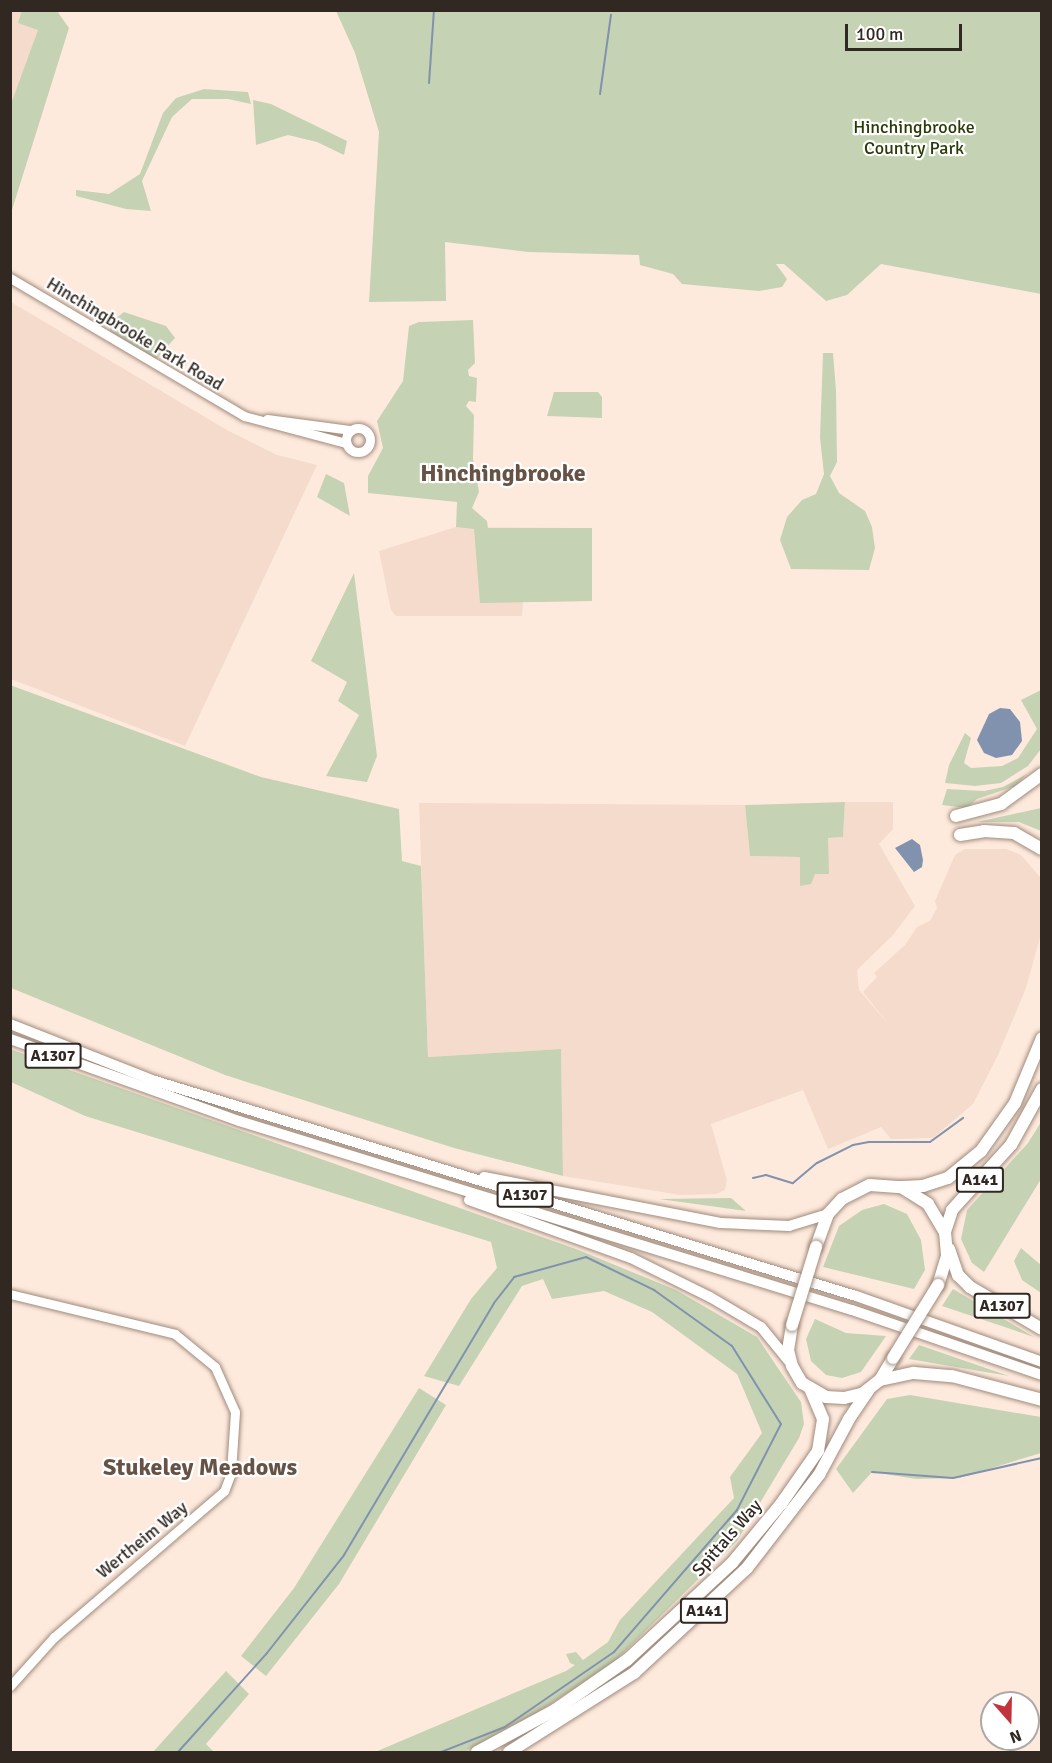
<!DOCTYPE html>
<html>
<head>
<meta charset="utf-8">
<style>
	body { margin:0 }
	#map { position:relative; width:1052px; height:1763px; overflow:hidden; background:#feeadd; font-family:Signika,sans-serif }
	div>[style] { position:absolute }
	.built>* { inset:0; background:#f4dbcb }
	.green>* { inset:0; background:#c5d3b4 }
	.water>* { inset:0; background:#8092ae }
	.stream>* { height:2px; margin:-1px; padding:0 1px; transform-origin:1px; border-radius:1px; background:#8092ae }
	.roads { filter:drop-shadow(0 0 2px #a08a7b) drop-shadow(0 0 2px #a08a7b) }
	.secondary>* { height:9px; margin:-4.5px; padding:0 4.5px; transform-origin:4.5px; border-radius:4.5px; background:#fff }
	.secondary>.ring { margin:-4.5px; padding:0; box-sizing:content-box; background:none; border:9px solid #fff; border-radius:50% }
	.primary>* { height:10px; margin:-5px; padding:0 5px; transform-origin:5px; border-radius:5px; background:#fff }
	.highway>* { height:12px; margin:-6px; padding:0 6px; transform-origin:6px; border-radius:6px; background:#fff }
	.bridges { filter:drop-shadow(0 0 2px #a08a7b) drop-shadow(0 0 2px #a08a7b) }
	.highway-bridge>* { height:12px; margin:-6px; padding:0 6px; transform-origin:6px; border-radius:6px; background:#fff }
	span { translate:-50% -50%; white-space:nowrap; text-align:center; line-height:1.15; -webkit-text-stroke:4.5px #fff; paint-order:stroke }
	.shield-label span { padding:2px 4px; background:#fff; border:2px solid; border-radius:4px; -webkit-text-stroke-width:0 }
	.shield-label { font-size:16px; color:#312822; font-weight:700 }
	.park-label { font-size:18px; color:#2a3b07 }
	.street-label { font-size:18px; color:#312822 }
	.district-label { font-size:24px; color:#675345; font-weight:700 }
	.frame { position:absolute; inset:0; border:12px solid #312822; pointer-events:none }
	.north { position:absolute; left:980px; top:1691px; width:60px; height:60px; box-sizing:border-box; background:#fff; border:2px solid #ada9a7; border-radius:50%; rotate:160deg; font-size:16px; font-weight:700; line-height:24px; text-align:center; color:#312822 }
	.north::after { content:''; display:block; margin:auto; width:21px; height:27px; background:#c3333b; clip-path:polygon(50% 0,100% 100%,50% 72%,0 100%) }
	.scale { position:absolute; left:845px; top:24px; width:117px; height:27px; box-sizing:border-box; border:3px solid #312822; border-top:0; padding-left:8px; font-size:18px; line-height:21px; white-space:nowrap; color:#312822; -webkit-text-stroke:4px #fff; paint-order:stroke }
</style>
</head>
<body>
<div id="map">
	<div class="built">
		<i style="clip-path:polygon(11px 11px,47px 11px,11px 134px)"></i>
		<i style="clip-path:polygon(11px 302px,227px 430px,277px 455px,317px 465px,185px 746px,11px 679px)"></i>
		<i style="clip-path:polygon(456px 527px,592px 528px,592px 601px,523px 602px,522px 616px,396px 616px,391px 610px,379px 551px)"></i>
		<i style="clip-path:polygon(845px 802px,893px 802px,893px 829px,879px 844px,915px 906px,893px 935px,857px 970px,859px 990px,890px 1026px,863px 992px,877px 977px,874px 973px,905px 945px,917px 927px,930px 921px,937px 908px,935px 901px,955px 855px,965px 849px,1006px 849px,1021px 855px,1040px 877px,1041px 934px,1026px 988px,998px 1055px,973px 1104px,933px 1138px,891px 1139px,881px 1127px,828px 1149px,803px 1090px,711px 1124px,727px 1180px,725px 1190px,716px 1194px,680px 1195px,563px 1176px,561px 1049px,428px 1057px,419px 803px,745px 805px,750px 856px,801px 857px,800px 886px,828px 838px,843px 837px)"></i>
	</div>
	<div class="green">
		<i style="clip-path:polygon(22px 10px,57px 11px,69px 28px,11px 213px,11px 104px,38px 30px,18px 23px)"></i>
		<i style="clip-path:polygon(336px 11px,1041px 11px,1041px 294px,881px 264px,847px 295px,826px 301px,784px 264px,776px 264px,787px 279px,782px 287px,759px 291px,682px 284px,673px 274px,640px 265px,639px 255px,528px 252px,445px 242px,446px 301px,369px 302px,379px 132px,355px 53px)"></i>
		<i style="clip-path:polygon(204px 89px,248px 92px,251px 104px,228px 99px,192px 99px,172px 117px,142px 181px,151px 211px,126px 209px,76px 196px,76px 190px,109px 194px,140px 174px,163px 113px,176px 98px)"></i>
		<i style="clip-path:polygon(253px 100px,271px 104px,347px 141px,344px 155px,317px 142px,288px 135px,256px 145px)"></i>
		<i style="clip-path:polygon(124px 312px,166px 326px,175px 338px,155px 360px,110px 331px,111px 322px)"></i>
		<i style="clip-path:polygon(473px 320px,475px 363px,468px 370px,469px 376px,477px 378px,476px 402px,469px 401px,466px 406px,474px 415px,473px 459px,479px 492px,472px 508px,487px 521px,488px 528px,592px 528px,592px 601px,480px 603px,474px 529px,456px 527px,457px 502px,368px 493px,368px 476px,383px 448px,377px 421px,403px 381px,409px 326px,419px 322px)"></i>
		<i style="clip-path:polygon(823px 353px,833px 353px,836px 390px,837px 462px,830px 476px,839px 493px,865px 511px,872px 527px,875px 548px,869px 570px,791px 569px,780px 540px,787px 517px,802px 500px,816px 494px,824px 474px,820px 438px)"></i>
		<i style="clip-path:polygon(554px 392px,598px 392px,602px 397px,602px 418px,547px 416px)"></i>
		<i style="clip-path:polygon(326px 474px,344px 483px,350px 516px,317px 497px)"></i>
		<i style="clip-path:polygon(354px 573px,377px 756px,367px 782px,326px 776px,359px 715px,338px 701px,347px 682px,311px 661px)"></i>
		<i style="clip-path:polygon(10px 685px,261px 777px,399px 809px,402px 861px,421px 866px,428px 1057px,561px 1049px,563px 1176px,454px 1148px,225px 1075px,11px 988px)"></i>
		<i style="clip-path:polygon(1041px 690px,1041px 749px,1028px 766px,1001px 783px,975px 786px,945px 783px,949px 765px,965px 733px,971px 738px,964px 763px,971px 768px,1002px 766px,1018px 758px,1037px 729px,1021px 700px)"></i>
		<i style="clip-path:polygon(1027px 774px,1015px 786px,977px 799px,967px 808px,942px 805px,947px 789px,984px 791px,1003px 787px)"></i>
		<i style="clip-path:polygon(845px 802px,843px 837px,828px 838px,829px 874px,815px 874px,811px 884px,800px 886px,800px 857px,750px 856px,745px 805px)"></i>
		<i style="clip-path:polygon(1041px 808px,1041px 831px,1019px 822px,977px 822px)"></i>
		<i style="clip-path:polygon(10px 1049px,576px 1249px,676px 1290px,757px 1337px,801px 1402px,804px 1424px,799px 1438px,737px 1541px,613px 1663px,514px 1728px,464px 1752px,375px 1752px,566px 1671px,575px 1665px,570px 1663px,566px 1654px,576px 1652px,583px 1660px,608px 1642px,620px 1620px,734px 1498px,730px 1477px,762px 1433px,737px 1374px,652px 1312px,604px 1291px,552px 1299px,543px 1279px,522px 1286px,459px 1386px,424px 1376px,471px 1299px,497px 1268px,491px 1242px,85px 1116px,11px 1082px)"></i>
		<i style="clip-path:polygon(1041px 1122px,1041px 1179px,984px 1272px,972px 1263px,961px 1239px,967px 1210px,1028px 1143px)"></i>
		<i style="clip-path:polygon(731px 1198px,746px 1211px,659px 1199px)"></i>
		<i style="clip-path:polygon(884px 1204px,907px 1214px,921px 1240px,925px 1270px,914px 1289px,823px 1267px,839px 1226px,862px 1210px)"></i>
		<i style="clip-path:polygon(1021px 1248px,1041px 1265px,1041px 1293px,1022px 1280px,1014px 1261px)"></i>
		<i style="clip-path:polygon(953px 1289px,1034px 1337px,942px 1306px)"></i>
		<i style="clip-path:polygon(815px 1319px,846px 1333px,886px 1336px,861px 1372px,842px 1378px,826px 1375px,811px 1361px,806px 1339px)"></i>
		<i style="clip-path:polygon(919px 1345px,1009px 1376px,909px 1359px)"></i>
		<i style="clip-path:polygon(419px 1388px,446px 1405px,339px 1584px,266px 1676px,241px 1656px,294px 1588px)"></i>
		<i style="clip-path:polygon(910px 1395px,1041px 1417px,1041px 1453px,959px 1478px,916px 1479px,872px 1472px,853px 1493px,836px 1469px,887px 1399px)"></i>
		<i style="clip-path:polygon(226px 1671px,249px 1694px,206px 1744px,214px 1752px,153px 1752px)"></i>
	</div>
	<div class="water">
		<i style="clip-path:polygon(1000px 708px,1010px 709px,1020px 722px,1022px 741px,1012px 755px,996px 758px,984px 753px,977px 740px,989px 714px)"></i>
		<i style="clip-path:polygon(912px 839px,920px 845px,923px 860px,922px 867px,914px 872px,895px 848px)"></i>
	</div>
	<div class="stream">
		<i style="left:429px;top:83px;width:73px;rotate:-86.1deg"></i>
		<i style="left:600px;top:94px;width:80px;rotate:-82.1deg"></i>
		<i style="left:753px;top:1178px;width:13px;rotate:-13deg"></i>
		<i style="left:766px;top:1175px;width:28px;rotate:17deg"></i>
		<i style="left:793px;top:1183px;width:31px;rotate:-40deg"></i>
		<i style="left:817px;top:1163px;width:40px;rotate:-26.6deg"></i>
		<i style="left:853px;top:1145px;width:16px;rotate:-11deg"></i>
		<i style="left:869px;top:1142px;width:61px"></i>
		<i style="left:930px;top:1142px;width:41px;rotate:-36deg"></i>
		<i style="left:872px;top:1472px;width:81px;rotate:4.2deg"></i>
		<i style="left:953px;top:1478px;width:91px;rotate:-12.7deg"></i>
		<i style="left:178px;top:1752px;width:133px;rotate:-48deg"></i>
		<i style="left:267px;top:1653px;width:125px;rotate:-51.8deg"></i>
		<i style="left:344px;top:1555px;width:293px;rotate:-59.2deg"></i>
		<i style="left:494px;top:1303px;width:33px;rotate:-52deg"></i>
		<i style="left:514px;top:1277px;width:75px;rotate:-15.5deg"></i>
		<i style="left:586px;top:1257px;width:76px;rotate:25.9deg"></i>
		<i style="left:654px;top:1290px;width:96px;rotate:35.7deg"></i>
		<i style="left:732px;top:1346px;width:92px;rotate:57.9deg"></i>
		<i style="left:781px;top:1424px;width:97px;rotate:117.1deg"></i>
		<i style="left:737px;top:1510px;width:188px;rotate:130.9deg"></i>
		<i style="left:614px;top:1652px;width:132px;rotate:145.5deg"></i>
		<i style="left:505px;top:1727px;width:69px;rotate:158.7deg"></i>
	</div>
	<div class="roads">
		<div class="secondary">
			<i style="left:10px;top:278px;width:272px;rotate:30.5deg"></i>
			<i style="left:244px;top:416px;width:106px;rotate:14.8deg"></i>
			<i style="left:267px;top:419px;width:85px;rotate:7.5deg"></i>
			<i class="ring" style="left:346px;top:428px;width:15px;height:15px"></i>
			<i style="left:10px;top:1294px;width:170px;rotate:13.6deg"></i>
			<i style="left:175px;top:1334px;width:52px;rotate:39.5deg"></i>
			<i style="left:215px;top:1367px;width:49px;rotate:66deg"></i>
			<i style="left:235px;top:1412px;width:61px;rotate:93.8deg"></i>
			<i style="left:231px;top:1473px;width:19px;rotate:111deg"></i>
			<i style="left:224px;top:1491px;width:224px;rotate:139.3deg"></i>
			<i style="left:54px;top:1637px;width:66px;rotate:131.9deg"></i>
		</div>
		<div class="primary">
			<i style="left:10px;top:1024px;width:153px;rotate:21.5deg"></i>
			<i style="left:152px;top:1080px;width:736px;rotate:17.06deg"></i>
			<i style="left:856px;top:1296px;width:197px;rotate:19.5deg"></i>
			<i style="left:10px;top:1039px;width:243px;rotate:19.7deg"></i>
			<i style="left:239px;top:1121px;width:641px;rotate:17.14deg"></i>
			<i style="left:852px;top:1310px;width:201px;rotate:18.9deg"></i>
			<i style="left:484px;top:1177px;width:241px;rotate:11deg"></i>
			<i style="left:721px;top:1223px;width:68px;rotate:2.5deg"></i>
			<i style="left:789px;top:1226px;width:41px;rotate:-17.1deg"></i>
			<i style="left:469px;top:1200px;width:172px;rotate:19.7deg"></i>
			<i style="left:631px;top:1258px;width:88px;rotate:26.3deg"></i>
			<i style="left:710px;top:1297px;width:59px;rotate:30.5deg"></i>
			<i style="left:761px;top:1327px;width:43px;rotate:50.7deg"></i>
		</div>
		<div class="highway">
			<i style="left:956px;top:816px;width:47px;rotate:-14.9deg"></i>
			<i style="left:1001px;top:804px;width:51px;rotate:-36.2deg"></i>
			<i style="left:960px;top:835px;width:24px;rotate:-9deg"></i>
			<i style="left:984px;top:831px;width:30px;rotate:4deg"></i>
			<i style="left:1014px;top:833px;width:32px;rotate:30deg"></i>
			<i style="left:903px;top:1187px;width:20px;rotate:-3deg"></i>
			<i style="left:923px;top:1186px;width:26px;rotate:-18deg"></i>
			<i style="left:948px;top:1178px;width:43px;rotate:-39.3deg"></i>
			<i style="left:981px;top:1151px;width:59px;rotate:-54.7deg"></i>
			<i style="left:1015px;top:1103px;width:70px;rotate:-67.4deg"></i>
			<i style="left:945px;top:1232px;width:23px;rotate:-72deg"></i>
			<i style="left:952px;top:1210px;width:88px;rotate:-47.8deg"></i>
			<i style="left:1011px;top:1145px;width:64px;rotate:-61deg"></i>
			<i style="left:816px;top:1247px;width:35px;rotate:-70deg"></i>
			<i style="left:828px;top:1214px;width:21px;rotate:-47deg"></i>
			<i style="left:842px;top:1199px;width:31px;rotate:-27deg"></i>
			<i style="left:870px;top:1185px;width:31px;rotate:4deg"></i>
			<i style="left:901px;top:1187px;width:32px;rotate:32deg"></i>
			<i style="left:928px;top:1204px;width:33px;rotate:59deg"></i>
			<i style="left:945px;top:1232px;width:24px;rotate:85deg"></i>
			<i style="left:947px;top:1256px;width:30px;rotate:107deg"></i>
			<i style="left:949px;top:1249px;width:28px;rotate:71deg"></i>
			<i style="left:958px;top:1275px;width:17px;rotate:45deg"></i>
			<i style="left:970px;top:1287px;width:83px;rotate:30.3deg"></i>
			<i style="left:792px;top:1325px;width:25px;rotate:99deg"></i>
			<i style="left:788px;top:1350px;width:16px;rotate:76deg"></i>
			<i style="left:792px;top:1366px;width:20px;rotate:60deg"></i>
			<i style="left:802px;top:1383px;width:28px;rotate:30deg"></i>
			<i style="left:826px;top:1397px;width:18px;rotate:3deg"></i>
			<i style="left:844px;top:1398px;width:18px;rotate:-13deg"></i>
			<i style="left:862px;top:1394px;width:23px;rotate:-38deg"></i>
			<i style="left:880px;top:1380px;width:26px;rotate:-59deg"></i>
			<i style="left:880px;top:1380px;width:35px;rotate:-12deg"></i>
			<i style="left:914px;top:1373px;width:38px;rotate:5deg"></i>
			<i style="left:952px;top:1376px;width:93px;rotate:14.9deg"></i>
			<i style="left:477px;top:1752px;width:89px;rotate:-28.3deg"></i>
			<i style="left:555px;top:1710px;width:88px;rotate:-34.8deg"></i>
			<i style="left:627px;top:1660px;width:143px;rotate:-42.7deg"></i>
			<i style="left:732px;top:1563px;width:77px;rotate:-50.3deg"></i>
			<i style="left:781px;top:1504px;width:65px;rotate:-55.1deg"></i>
			<i style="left:818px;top:1451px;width:32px;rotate:-81deg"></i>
			<i style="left:823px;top:1419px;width:33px;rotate:-113deg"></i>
			<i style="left:509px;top:1752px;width:148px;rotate:-32.3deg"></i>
			<i style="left:634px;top:1673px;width:154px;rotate:-42.9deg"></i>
			<i style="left:747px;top:1568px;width:118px;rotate:-52.3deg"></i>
			<i style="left:819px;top:1475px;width:64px;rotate:-61.8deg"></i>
			<i style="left:849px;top:1419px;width:36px;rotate:-56deg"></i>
		</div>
	</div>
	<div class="bridges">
		<div class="highway-bridge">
			<i style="left:792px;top:1325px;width:82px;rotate:-72.9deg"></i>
			<i style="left:893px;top:1358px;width:86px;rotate:-58.3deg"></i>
		</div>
	</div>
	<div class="shield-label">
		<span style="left:53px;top:1056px">A1307</span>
		<span style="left:980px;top:1180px">A141</span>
		<span style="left:525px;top:1195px">A1307</span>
		<span style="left:1002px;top:1306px">A1307</span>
		<span style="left:704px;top:1611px">A141</span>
	</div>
	<div class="park-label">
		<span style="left:914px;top:138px">Hinchingbrooke<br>Country Park</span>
	</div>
	<div class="street-label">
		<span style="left:135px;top:334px;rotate:31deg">Hinchingbrooke Park Road</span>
		<span style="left:727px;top:1538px;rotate:-49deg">Spittals Way</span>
		<span style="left:142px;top:1540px;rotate:-39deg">Wertheim Way</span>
	</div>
	<div class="district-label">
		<span style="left:503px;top:474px">Hinchingbrooke</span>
		<span style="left:200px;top:1468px">Stukeley Meadows</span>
	</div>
	<div class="frame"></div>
	<div class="north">N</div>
	<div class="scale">100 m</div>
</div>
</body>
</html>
